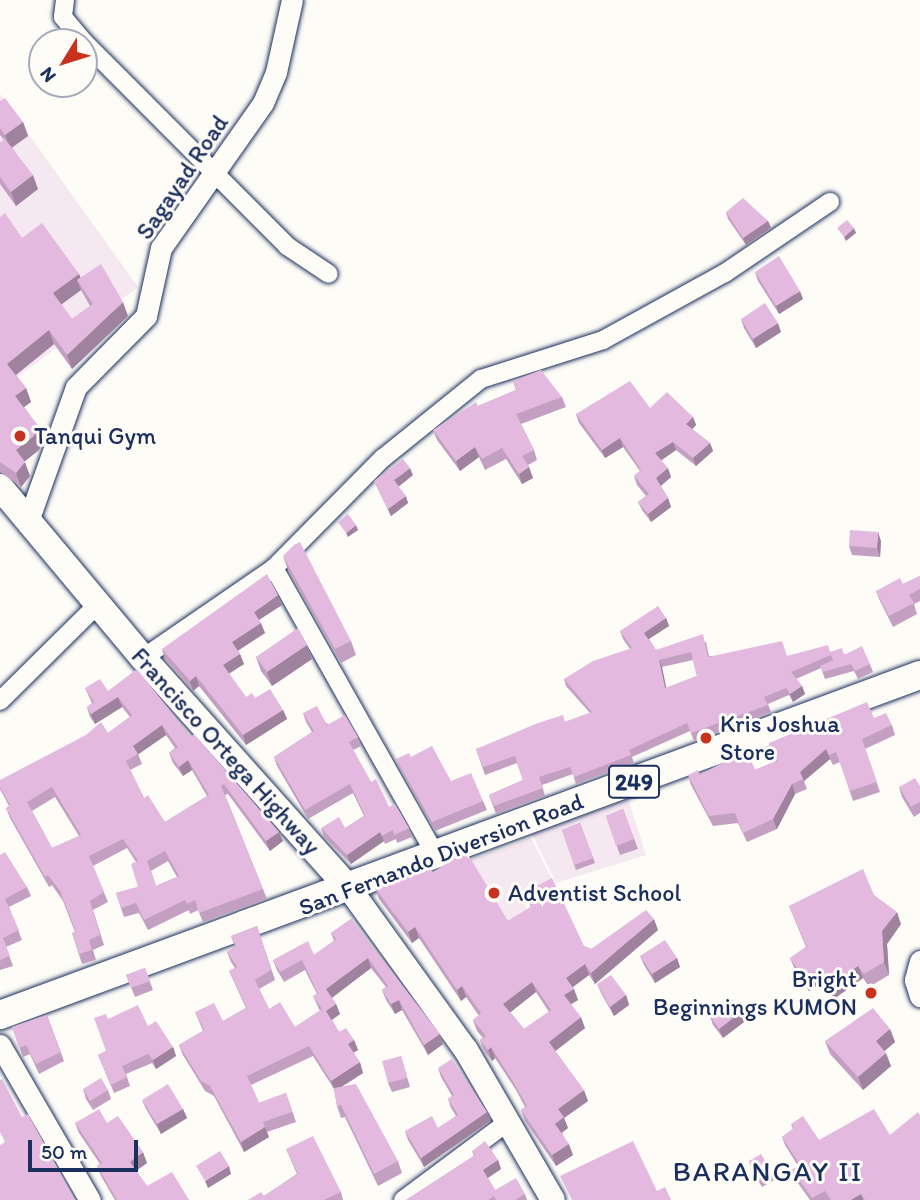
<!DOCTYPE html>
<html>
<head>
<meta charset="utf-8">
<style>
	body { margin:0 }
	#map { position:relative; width:920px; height:1200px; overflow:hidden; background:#fdfcf7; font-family:Itim,sans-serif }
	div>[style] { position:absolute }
	.built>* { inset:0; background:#f5e8f0 }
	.roads { filter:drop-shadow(0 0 2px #1b2f5e) drop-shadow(0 0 2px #1b2f5e) }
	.minor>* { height:18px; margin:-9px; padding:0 9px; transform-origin:9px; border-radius:9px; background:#fdfcf7 }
	.tertiary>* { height:21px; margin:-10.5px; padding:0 10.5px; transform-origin:10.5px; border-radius:10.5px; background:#fdfcf7 }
	.secondary>* { height:24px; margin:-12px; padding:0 12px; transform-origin:12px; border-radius:12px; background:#fdfcf7 }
	.primary>* { height:26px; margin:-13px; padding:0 13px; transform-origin:13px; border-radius:13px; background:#fdfcf7 }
	.trunk>* { height:28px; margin:-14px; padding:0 14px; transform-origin:14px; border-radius:14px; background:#fdfcf7 }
	.wall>* { inset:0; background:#c39fc1 }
	.shaded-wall>* { inset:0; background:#9f829d }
	.building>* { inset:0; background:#e3b9e0 }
	.dots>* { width:19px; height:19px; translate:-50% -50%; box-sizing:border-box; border:4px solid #fdfcf7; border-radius:50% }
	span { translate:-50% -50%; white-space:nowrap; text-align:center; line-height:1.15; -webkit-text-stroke:6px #fdfcf7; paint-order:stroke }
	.shield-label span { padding:2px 5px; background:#fdfcf7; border:2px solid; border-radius:5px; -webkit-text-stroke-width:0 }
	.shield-label { font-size:23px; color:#1b2f5e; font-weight:700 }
	.street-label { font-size:24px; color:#1b2f5e }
	.poi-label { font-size:24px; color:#1b2f5e }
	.left { translate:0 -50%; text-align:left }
	.right { translate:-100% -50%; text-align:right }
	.quarter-label { font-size:28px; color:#1b2f5e; letter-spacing:2px }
	.north { position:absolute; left:28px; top:28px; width:70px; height:70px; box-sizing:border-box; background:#fdfcf7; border:2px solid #a3aaba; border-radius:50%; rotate:232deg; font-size:19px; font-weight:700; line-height:28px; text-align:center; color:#1b2f5e }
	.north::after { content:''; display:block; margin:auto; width:24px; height:32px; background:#c8321e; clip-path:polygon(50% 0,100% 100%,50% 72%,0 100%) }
	.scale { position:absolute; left:28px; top:1140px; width:110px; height:32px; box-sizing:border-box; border:4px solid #1b2f5e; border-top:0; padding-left:9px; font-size:21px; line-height:24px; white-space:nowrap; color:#1b2f5e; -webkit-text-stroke:5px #fdfcf7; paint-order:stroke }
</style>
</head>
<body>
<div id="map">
	<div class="built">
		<i style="clip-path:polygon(0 94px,138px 287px,4px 387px,0 382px)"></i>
		<i style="clip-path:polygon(627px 795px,646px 855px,556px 883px,530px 830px)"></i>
		<i style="clip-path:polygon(531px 838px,555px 885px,523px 901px,545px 944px,433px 873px)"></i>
	</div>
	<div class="roads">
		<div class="minor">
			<i style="left:65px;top:0;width:17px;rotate:97deg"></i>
			<i style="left:63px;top:17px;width:33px;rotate:50deg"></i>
			<i style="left:84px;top:42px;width:288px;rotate:45.1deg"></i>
			<i style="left:287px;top:246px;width:50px;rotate:33.7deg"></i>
			<i style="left:274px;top:568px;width:330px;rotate:60.6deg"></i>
			<i style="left:143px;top:658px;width:159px;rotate:-34.5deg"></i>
			<i style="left:274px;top:568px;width:155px;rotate:-45.3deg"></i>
			<i style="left:383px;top:458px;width:126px;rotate:-38.9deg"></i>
			<i style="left:481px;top:379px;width:128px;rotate:-17.7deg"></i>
			<i style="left:603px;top:340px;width:139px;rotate:-28.8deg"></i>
			<i style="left:725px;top:273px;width:127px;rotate:-34.1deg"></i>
			<i style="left:0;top:701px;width:138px;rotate:-44.7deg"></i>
			<i style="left:403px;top:1200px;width:132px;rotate:-36.7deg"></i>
		</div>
		<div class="tertiary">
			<i style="left:28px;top:521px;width:142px;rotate:-70.3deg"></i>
			<i style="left:76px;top:387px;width:100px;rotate:-45.4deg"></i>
			<i style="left:146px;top:316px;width:70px;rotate:-77.6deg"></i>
			<i style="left:161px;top:248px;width:177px;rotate:-54.9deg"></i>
			<i style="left:263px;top:103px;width:34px;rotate:-67deg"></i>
			<i style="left:276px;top:72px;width:74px;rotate:-77.5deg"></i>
			<i style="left:920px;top:961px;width:20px;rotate:105deg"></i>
			<i style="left:915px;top:980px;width:17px;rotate:73deg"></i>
			<i style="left:0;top:1045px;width:179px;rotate:59.9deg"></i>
		</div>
		<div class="secondary">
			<i style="left:349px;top:888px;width:200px;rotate:54.2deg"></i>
			<i style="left:466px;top:1050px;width:173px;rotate:59.9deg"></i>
		</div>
		<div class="primary">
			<i style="left:0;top:487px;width:223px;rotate:50.1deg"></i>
			<i style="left:143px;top:658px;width:309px;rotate:48.2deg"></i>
		</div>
		<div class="trunk">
			<i style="left:0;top:1015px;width:981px;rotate:-20.28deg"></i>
		</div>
	</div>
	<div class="wall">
		<i style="clip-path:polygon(0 101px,23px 122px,28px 136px,12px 147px,38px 189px,16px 206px,0 184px,0 143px,4px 140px,0 135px)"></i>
		<i style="clip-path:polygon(726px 212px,768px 221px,771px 228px,746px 245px,728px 219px)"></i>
		<i style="clip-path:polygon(evenodd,0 217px,22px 238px,79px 274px,80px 277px,128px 316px,72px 369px,54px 344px,16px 375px,26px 388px,31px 402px,24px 407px,38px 426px,43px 440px,39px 450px,24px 462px,30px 476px,21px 487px,0 472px,0 217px,81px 290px,90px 306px,72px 319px,61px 304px,81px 290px)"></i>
		<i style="clip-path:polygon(755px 272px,803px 299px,779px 314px,758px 281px)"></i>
		<i style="clip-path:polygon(741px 319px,781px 332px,756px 348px,744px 328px)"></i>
		<i style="clip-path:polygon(513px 381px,562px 397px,566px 407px,521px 424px,534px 450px,537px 460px,528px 465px,533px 478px,522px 484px,506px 459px,485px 470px,479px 457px,460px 471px,437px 440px,433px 430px,478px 406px,516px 390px)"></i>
		<i style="clip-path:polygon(650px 408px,693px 417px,696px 425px,692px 429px,710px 443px,713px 451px,696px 466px,676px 450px,661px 460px,671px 477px,661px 486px,668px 498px,671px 507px,651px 522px,642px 510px,638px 502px,646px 496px,637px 485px,634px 476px,640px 471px,623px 447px,605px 458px,579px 423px,576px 414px)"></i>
		<i style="clip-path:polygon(413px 475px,398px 486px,408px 503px,391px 516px,374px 481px)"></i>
		<i style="clip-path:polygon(881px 541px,880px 557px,852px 555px,849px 546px)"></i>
		<i style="clip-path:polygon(283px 556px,351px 641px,356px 655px,341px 663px,288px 570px)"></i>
		<i style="clip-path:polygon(920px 576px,920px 601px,914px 604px,917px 614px,893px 627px,880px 601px,876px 591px,903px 584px)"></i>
		<i style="clip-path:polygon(282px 605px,259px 620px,265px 633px,238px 650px,244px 664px,229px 674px,246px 697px,255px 698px,283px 710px,287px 719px,246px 745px,199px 686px,193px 691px,165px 659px,162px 649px)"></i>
		<i style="clip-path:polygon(evenodd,666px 618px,669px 626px,649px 639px,656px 650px,706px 642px,709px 656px,787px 656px,831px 652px,844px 654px,870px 664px,873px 672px,858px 679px,854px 671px,825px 679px,821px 668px,796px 679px,802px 686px,805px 694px,793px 702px,789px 695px,768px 704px,771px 712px,694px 741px,690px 731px,632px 757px,634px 763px,576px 784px,573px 774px,542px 785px,545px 796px,496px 814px,489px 795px,523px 780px,517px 763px,485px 775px,476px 749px,565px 722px,590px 713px,566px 686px,564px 679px,630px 649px,623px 639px,620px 631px,666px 618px,693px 660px,697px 676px,666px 688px,662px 667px,693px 660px)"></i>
		<i style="clip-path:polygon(307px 645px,312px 659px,272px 686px,261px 671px,256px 657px)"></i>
		<i style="clip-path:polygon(evenodd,85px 688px,108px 691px,191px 737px,283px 841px,270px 851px,228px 794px,225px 795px,267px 899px,203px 922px,198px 910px,190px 914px,189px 910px,148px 930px,139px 913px,124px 917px,116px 893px,138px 887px,136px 862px,127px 848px,93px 866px,108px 902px,93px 910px,104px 945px,93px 950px,96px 960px,82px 964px,72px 933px,75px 932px,63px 901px,52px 885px,49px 887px,10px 818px,6px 808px,9px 806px,0 789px,0 780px,108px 733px,130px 717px,122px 707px,95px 724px,90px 717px,87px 707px,92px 703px,85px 688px,166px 735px,175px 748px,169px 753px,173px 763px,183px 776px,192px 770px,207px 796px,165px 822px,144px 798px,130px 770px,142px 764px,138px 754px,166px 735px,85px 688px,55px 797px,79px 836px,52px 848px,32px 811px,55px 797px,85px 688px,168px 861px,177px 877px,156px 886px,151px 871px,168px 861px)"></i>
		<i style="clip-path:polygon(303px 713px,358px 737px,361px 746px,353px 750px,371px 782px,389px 807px,409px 828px,412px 837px,397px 843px,396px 839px,385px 844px,384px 841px,351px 864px,324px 837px,321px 828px,345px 828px,364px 816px,353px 793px,308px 819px,277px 766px,274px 757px,312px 732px,306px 722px)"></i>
		<i style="clip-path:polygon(874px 718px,892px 725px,895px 735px,865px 749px,880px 792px,853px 801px,840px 762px,833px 765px,830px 759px,804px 781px,807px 789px,795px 794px,777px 829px,747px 842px,738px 823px,713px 826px,691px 785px,688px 775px,755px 770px,776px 761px,769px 743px)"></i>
		<i style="clip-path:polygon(411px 757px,483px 801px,487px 810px,435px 831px,400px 768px,396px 759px)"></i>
		<i style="clip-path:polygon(920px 786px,920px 813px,914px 817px,902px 797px,899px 787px)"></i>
		<i style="clip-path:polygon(623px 809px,638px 849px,620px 855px,606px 816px)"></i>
		<i style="clip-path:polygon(580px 823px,595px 863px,576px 870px,562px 830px)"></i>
		<i style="clip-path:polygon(0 855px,27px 887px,31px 896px,9px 907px,22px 940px,6px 947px,13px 966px,0 970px)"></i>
		<i style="clip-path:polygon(evenodd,433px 872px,508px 921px,531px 907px,525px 892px,584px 946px,591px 949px,658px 930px,595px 984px,589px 975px,573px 987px,578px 1000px,571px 1004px,585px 1028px,555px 1051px,588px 1101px,564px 1118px,568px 1128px,562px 1133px,573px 1155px,556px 1166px,525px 1121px,521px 1110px,525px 1107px,516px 1090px,495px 1058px,492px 1061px,484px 1051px,480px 1040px,483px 1038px,477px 1031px,473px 1020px,479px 1016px,466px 997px,461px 1001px,419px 938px,412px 943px,379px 899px,375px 888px,433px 872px,536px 992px,549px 1012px,524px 1029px,510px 1012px,536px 992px)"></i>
		<i style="clip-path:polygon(874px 895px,901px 924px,887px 944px,889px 975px,869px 987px,863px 978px,834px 999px,823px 981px,809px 991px,795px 970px,790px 958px,806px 947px,789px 906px)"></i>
		<i style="clip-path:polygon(351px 919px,443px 1044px,428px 1055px,402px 1010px,395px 1014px,386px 1000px,382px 990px,386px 987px,371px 968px,332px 998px,336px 1004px,340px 1014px,332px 1020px,339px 1032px,354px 1040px,358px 1050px,353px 1053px,363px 1073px,341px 1087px,398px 1161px,402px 1173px,378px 1186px,345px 1117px,341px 1118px,337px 1106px,334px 1089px,313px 1056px,251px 1085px,259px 1103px,286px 1093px,296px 1122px,267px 1132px,269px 1137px,244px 1152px,214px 1096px,205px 1091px,183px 1055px,179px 1045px,203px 1031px,195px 1012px,223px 1021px,246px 1008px,229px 971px,235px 968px,231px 962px,227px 952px,235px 947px,231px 936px,257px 926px,275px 980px,259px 989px,269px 1009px,295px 1027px,320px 1011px,313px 996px,317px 994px,305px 970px,284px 982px,277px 970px,273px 960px,314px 955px,334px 941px,331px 933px)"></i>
		<i style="clip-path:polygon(640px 956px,677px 958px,680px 967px,655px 983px,644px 965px)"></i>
		<i style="clip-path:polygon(145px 968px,153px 990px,135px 997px,126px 975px)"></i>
		<i style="clip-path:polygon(597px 984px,626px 995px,629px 1005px,614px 1016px,601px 993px)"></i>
		<i style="clip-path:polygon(741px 1012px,744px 1022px,723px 1038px,713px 1025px,710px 1016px)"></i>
		<i style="clip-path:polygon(47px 1015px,64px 1061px,39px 1074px,30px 1054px,23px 1057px,12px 1027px)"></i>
		<i style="clip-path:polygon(108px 1019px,148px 1026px,173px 1047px,176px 1056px,156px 1069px,152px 1063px,126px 1074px,130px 1086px,114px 1093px,98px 1055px,106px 1051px)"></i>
		<i style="clip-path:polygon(890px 1029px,895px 1042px,884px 1051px,891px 1066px,863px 1090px,830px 1054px,825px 1041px)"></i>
		<i style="clip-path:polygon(401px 1056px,410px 1087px,392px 1092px,388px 1083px)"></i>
		<i style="clip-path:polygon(438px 1068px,487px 1112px,490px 1121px,424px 1167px,408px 1140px,405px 1131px,438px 1128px,456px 1116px,451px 1108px,448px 1099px,452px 1096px,441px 1077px)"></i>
		<i style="clip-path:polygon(83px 1089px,108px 1090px,111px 1099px,93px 1110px,86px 1099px)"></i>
		<i style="clip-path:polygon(142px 1100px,183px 1109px,187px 1118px,161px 1134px,146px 1109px)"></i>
		<i style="clip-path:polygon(75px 1123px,107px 1123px,147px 1163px,136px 1171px,147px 1186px,189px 1200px,115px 1200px,101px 1176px,97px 1166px,100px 1164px,79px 1133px)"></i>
		<i style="clip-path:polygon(791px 1124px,819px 1140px,920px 1200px,810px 1200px,795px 1179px,792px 1170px,798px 1166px,785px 1145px,782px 1137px,793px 1129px)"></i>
		<i style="clip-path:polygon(286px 1149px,341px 1192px,343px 1200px,248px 1200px,264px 1196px,297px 1174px)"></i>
		<i style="clip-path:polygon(472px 1151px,498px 1160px,501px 1169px,488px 1178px,495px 1190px,525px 1194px,527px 1200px,406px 1200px,474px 1156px)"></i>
		<i style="clip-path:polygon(749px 1161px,771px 1171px,774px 1180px,762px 1187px,752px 1170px)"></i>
	</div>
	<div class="shaded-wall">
		<i style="clip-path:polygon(23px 122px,28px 136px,10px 149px,5px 135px)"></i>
		<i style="clip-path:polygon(33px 175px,38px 189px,16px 206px,11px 192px)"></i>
		<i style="clip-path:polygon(768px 221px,771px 228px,746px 245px,743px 238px)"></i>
		<i style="clip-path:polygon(854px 228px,856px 233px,846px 241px,844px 237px)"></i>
		<i style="clip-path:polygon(79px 274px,84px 288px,77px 280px,81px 290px,58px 307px,53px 293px)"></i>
		<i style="clip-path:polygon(800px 291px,803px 299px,779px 314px,776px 306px)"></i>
		<i style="clip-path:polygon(123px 302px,128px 316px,72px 369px,67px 355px)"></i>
		<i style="clip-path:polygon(778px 323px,781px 332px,756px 348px,753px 339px)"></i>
		<i style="clip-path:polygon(49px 330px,54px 344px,12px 378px,7px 364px)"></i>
		<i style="clip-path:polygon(26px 388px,31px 402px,20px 410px,15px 396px)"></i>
		<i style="clip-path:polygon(693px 417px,696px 425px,689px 433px,686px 424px)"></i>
		<i style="clip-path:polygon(38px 426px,43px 440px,39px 450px,21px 464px,16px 450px)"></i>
		<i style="clip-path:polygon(620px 438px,623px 447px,605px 458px,602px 450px)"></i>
		<i style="clip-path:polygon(673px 442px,676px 450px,659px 462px,655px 453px)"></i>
		<i style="clip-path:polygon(710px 443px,713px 451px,696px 466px,693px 458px)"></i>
		<i style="clip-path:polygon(475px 447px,479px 457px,460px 471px,456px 461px)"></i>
		<i style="clip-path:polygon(25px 462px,30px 476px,21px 487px,16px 473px)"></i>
		<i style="clip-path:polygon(529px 467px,533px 478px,522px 484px,519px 474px)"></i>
		<i style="clip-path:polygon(410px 468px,413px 475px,397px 488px,394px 480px)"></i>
		<i style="clip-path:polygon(668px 468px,671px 477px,659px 487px,656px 478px)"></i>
		<i style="clip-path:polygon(406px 496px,408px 503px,391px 516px,388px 509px)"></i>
		<i style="clip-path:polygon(668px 498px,671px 507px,651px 522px,648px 514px)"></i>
		<i style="clip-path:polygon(356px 525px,358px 530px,348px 537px,346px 533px)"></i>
		<i style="clip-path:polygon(878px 532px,881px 541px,880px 557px,877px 548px)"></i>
		<i style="clip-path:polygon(278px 595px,282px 605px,257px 621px,254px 612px)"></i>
		<i style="clip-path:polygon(666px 618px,669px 626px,647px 640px,644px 633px)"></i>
		<i style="clip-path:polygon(261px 623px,265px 633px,236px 652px,232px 642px)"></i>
		<i style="clip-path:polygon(307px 645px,312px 659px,272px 686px,267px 672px)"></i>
		<i style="clip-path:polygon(240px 654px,244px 664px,226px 675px,223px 665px)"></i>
		<i style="clip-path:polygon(659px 660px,662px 667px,668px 696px,665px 688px)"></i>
		<i style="clip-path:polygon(196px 676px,199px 686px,193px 691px,190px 681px)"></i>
		<i style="clip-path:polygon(802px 686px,805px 694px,793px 702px,790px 694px)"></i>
		<i style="clip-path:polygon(118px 697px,122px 707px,95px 724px,91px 714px)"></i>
		<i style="clip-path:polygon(283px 710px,287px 719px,246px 745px,243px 735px)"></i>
		<i style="clip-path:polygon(162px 725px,166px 735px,136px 756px,133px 746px)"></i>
		<i style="clip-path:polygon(826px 749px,830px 759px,804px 781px,800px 772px)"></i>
		<i style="clip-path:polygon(188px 760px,192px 770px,183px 776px,179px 767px)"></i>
		<i style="clip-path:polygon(792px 784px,795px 794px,777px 829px,773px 819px)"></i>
		<i style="clip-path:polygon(279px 832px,283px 841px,270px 851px,266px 841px)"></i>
		<i style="clip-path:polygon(380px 832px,384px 841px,351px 864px,347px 855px)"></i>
		<i style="clip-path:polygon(897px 912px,901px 924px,887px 944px,889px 975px,884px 962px,882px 931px)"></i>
		<i style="clip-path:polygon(654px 919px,658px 930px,595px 984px,591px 973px)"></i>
		<i style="clip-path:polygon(415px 927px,419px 938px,412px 943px,408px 932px)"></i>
		<i style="clip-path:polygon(368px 958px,371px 968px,330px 999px,326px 989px)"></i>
		<i style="clip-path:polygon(677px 958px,680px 967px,655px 983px,652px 974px)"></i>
		<i style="clip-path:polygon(585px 964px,589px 975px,570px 989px,566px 978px)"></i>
		<i style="clip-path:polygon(858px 966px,863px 978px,834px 999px,830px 986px)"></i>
		<i style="clip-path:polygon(819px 969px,823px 981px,809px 991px,804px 979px)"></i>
		<i style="clip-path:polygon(532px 982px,536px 992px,507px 1015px,503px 1004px)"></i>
		<i style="clip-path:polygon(462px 986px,466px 997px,461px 1001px,457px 990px)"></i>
		<i style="clip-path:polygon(574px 989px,578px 1000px,568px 1006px,564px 995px)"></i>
		<i style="clip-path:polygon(626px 995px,629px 1005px,614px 1016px,610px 1007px)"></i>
		<i style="clip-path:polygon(399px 1000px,402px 1010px,395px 1014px,391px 1004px)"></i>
		<i style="clip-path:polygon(336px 1004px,340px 1014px,330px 1021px,326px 1011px)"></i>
		<i style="clip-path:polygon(741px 1012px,744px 1022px,723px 1038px,719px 1029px)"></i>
		<i style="clip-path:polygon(581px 1017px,585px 1028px,553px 1053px,549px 1042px)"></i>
		<i style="clip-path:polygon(890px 1029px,895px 1042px,881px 1054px,876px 1041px)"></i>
		<i style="clip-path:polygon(440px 1034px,443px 1044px,428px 1055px,424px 1045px)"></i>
		<i style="clip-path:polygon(354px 1040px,358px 1050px,351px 1054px,348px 1044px)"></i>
		<i style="clip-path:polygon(173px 1047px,176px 1056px,156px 1069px,153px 1060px)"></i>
		<i style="clip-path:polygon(491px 1047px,495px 1058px,492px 1061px,488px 1050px)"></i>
		<i style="clip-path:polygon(886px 1053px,891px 1066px,863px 1090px,858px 1077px)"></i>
		<i style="clip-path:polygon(360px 1062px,363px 1073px,335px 1091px,331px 1081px)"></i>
		<i style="clip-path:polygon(584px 1090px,588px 1101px,564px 1118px,568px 1128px,559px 1134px,555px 1124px,558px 1109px)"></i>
		<i style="clip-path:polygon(183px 1109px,187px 1118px,161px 1134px,157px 1124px)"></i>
		<i style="clip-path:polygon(487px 1112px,490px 1121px,424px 1167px,421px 1158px)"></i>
		<i style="clip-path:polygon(265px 1127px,269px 1137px,244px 1152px,241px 1142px)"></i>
		<i style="clip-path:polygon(569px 1144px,573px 1155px,556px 1166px,552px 1155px)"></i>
		<i style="clip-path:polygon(143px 1152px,147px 1163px,134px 1172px,130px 1162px)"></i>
		<i style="clip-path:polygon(498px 1160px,501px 1169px,486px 1179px,483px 1170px)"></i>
		<i style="clip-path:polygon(229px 1166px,231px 1174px,208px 1188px,205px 1181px)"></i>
		<i style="clip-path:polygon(861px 1194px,863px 1200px,851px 1200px)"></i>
	</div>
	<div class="building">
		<i style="clip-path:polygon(5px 98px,23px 122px,5px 135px,0 128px,0 101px)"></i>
		<i style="clip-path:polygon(5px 139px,33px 175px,11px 192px,0 177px,0 143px)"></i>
		<i style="clip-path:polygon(743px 198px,768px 221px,743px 238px,726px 212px)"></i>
		<i style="clip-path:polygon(5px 213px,22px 238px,42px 223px,79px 274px,53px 293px,72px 319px,93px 304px,77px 280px,101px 264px,123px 302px,67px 355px,49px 330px,7px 364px,26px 388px,15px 396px,38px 426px,34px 436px,16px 450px,25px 462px,16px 473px,0 462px,0 217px)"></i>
		<i style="clip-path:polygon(847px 220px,854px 228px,844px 237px,837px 228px)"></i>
		<i style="clip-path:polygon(779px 256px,800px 291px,776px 306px,755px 272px)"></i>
		<i style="clip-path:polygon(765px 303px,778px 323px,753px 339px,741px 319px)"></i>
		<i style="clip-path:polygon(541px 370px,562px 397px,516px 414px,534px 450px,522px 456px,529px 467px,519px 474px,502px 448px,482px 459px,475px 447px,456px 461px,433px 430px,476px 402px,478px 406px,517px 390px,513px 381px)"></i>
		<i style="clip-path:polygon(630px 381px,650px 408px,667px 392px,693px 417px,686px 424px,710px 443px,693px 458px,673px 442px,655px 453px,668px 468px,656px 478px,668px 498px,648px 514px,638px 502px,649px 494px,634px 476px,641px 470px,620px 438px,602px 450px,576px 414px)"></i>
		<i style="clip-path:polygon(403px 459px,410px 468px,394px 480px,406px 496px,388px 509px,374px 481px)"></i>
		<i style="clip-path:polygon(348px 514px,356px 525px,346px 533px,338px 522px)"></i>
		<i style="clip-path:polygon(850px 530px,878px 532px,877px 548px,849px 546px)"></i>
		<i style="clip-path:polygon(300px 542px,351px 641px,335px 649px,283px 556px,294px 545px)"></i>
		<i style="clip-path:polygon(267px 574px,278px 595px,254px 612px,261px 623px,232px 642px,240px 654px,223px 665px,246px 697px,252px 693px,255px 698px,270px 689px,283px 710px,243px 735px,196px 676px,190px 681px,162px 649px)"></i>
		<i style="clip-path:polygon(920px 576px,920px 589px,909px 595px,914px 603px,889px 616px,876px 591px,900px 578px,903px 584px)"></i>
		<i style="clip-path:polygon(evenodd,658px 606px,666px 618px,644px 633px,656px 650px,703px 634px,708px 657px,782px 641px,787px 656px,828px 645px,831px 655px,791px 672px,802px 686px,790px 694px,786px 688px,764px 697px,768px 705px,691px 733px,687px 723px,629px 750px,631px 755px,574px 777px,570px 767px,539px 777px,543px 788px,494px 806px,489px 795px,523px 780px,515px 756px,483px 767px,476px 749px,538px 723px,563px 715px,565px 722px,592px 712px,564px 679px,593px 661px,632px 648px,620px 631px,658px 606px,691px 652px,697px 676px,665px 688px,659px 660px,691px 652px)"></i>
		<i style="clip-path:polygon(298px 628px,307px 645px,267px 672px,256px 657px)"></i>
		<i style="clip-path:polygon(862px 646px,870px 664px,855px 671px,851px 664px,823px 672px,820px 666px,833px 660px,830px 652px,842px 648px,844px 655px)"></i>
		<i style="clip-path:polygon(evenodd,137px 669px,191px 737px,194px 734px,279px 832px,266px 841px,224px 784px,221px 786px,263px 889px,199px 913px,195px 900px,187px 904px,185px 900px,144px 920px,136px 903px,121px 908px,116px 893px,138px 887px,131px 864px,138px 861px,123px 839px,89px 856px,104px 892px,90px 901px,100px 935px,89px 940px,92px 950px,79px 954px,72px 933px,76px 932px,60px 891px,48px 875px,45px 877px,6px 808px,10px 805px,0 787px,0 780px,86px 735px,101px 722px,108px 733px,132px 715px,118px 697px,91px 714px,87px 707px,94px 702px,85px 688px,100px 679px,108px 691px,137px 669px,162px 725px,178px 747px,169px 753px,179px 767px,188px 760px,209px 795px,165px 822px,148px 795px,144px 798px,126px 761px,138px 754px,133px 746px,162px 725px,137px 669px,52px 787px,81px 835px,52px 848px,27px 802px,52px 787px,137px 669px,165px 851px,179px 876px,156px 886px,147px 861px,165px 851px)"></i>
		<i style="clip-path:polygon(867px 702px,874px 718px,886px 713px,892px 725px,862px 739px,877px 782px,850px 791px,836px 752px,829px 755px,826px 749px,800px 772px,803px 779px,792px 784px,773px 819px,743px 833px,735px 813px,709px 816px,688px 775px,698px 770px,700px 775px,747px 749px,755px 770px,777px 761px,769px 743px)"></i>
		<i style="clip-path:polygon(317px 706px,327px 725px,345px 715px,358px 737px,349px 742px,371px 782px,376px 779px,389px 807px,395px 804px,409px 828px,394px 835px,393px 830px,382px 836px,380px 832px,347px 855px,321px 828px,339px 817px,345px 828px,365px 816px,350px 784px,305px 810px,274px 757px,314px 731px,303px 713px)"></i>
		<i style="clip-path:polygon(432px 746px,451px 781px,471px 773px,483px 801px,432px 822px,396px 759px,409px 753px,411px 757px)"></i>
		<i style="clip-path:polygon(915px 778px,920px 786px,920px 802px,911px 807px,899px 787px)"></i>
		<i style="clip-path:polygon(623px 809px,634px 839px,616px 846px,606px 816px)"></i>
		<i style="clip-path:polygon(580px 823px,593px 858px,574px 865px,562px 830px)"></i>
		<i style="clip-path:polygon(evenodd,466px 851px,508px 921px,532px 906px,525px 892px,552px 878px,584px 946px,591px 949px,646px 910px,654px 919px,591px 973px,585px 964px,566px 978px,574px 989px,564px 995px,581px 1017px,549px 1042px,584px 1090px,558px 1109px,564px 1117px,555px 1124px,569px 1144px,552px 1155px,521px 1110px,527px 1106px,512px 1080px,491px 1047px,488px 1050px,480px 1040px,486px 1036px,473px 1020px,481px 1013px,462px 986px,457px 990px,415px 927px,408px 932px,375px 888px,394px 875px,426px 863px,433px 872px,466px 851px,532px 982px,551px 1010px,524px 1029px,503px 1004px,532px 982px)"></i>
		<i style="clip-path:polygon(5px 852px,27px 887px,5px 899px,19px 930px,3px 938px,10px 956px,0 960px,0 855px)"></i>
		<i style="clip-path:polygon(863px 869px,874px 895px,897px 912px,882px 931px,884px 962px,864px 974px,858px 966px,830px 986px,819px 969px,804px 979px,790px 958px,807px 947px,789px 906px)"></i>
		<i style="clip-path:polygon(351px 919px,440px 1034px,424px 1045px,399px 1000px,391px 1004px,382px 990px,388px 986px,368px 958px,326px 989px,336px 1004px,326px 1011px,339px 1032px,346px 1028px,354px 1040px,348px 1044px,360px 1062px,331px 1081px,309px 1046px,247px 1076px,259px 1103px,286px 1093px,292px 1112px,263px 1122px,265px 1127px,241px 1142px,210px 1086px,201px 1081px,179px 1045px,204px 1030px,195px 1012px,214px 1003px,223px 1021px,247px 1008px,229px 971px,237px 967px,227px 952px,236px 946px,231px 936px,257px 926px,271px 970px,255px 980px,269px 1009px,280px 1002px,295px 1027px,322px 1009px,313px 996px,318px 994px,302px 960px,280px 972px,273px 960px,308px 941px,314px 955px,336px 939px,331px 933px)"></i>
		<i style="clip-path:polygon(665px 940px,677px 958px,652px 974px,640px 956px)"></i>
		<i style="clip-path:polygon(145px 968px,150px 981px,131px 988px,126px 975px)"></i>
		<i style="clip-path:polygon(611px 975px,626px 995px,610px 1007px,597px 984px)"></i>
		<i style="clip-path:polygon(732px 999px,741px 1012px,719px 1029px,710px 1016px)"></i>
		<i style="clip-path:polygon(138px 1005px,148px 1026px,156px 1021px,173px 1047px,153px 1060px,148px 1054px,122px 1066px,127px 1077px,111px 1085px,98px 1055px,106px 1051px,94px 1018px,106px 1014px,108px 1019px)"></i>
		<i style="clip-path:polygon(873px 1008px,890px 1029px,876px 1041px,886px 1053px,858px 1077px,825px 1041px)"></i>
		<i style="clip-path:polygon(47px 1015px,61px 1052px,36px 1064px,26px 1045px,19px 1048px,12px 1027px)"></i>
		<i style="clip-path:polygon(401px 1056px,407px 1078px,388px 1083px,382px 1061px)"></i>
		<i style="clip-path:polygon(452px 1059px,487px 1112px,421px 1158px,405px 1131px,432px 1116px,438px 1128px,458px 1115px,448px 1099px,454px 1095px,438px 1068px)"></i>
		<i style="clip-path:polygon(101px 1078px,108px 1090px,90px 1101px,83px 1089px)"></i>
		<i style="clip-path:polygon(2px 1079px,22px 1117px,28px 1114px,75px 1200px,0 1200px,0 1145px,5px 1142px,0 1132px,0 1080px)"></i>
		<i style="clip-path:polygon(168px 1084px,183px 1109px,157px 1124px,142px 1100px)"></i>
		<i style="clip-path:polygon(356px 1084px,398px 1161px,374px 1174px,341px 1105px,337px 1106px,334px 1088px)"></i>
		<i style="clip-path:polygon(99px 1109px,107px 1123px,118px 1116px,143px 1152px,130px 1162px,147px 1186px,172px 1172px,189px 1200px,117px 1200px,97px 1166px,102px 1163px,75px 1123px)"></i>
		<i style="clip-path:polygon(874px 1109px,890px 1135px,918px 1112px,920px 1115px,920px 1199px,919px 1200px,865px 1200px,861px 1194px,851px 1200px,831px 1200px,825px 1191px,812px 1198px,792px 1170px,800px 1165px,782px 1137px,794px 1128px,791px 1124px,803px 1116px,819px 1140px)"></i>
		<i style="clip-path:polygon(313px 1136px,341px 1192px,324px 1200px,248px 1200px,261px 1192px,264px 1196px,298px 1174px,286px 1149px)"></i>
		<i style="clip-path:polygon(485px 1141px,498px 1160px,483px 1170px,495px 1190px,516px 1178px,525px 1194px,515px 1200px,496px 1200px,494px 1196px,488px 1200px,406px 1200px,475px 1155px,472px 1151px)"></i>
		<i style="clip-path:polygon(633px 1141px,657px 1191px,665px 1187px,671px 1200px,572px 1200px,560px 1176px)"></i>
		<i style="clip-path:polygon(220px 1151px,229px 1166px,205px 1181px,196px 1166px)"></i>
		<i style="clip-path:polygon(761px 1154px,771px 1171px,759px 1178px,749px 1161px)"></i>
	</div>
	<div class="dots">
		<i style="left:20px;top:436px;background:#c8321e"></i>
		<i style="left:706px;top:738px;background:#c8321e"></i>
		<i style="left:494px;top:893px;background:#c8321e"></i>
		<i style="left:871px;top:993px;background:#c8321e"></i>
	</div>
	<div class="shield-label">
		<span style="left:634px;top:782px">249</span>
	</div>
	<div class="street-label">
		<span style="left:182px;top:177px;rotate:-56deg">Sagayad Road</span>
		<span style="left:226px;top:751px;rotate:48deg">Francisco Ortega Highway</span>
		<span style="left:441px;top:854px;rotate:-21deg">San Fernando Diversion Road</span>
	</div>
	<div class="poi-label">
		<span class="left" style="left:34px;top:436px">Tanqui Gym</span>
		<span class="left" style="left:720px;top:738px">Kris Joshua<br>Store</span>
		<span class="left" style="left:508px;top:893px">Adventist School</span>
		<span class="right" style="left:857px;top:993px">Bright<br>Beginnings KUMON</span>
	</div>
	<div class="quarter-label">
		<span style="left:768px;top:1171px">BARANGAY II</span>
	</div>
	<div class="north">N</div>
	<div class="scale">50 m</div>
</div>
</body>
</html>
